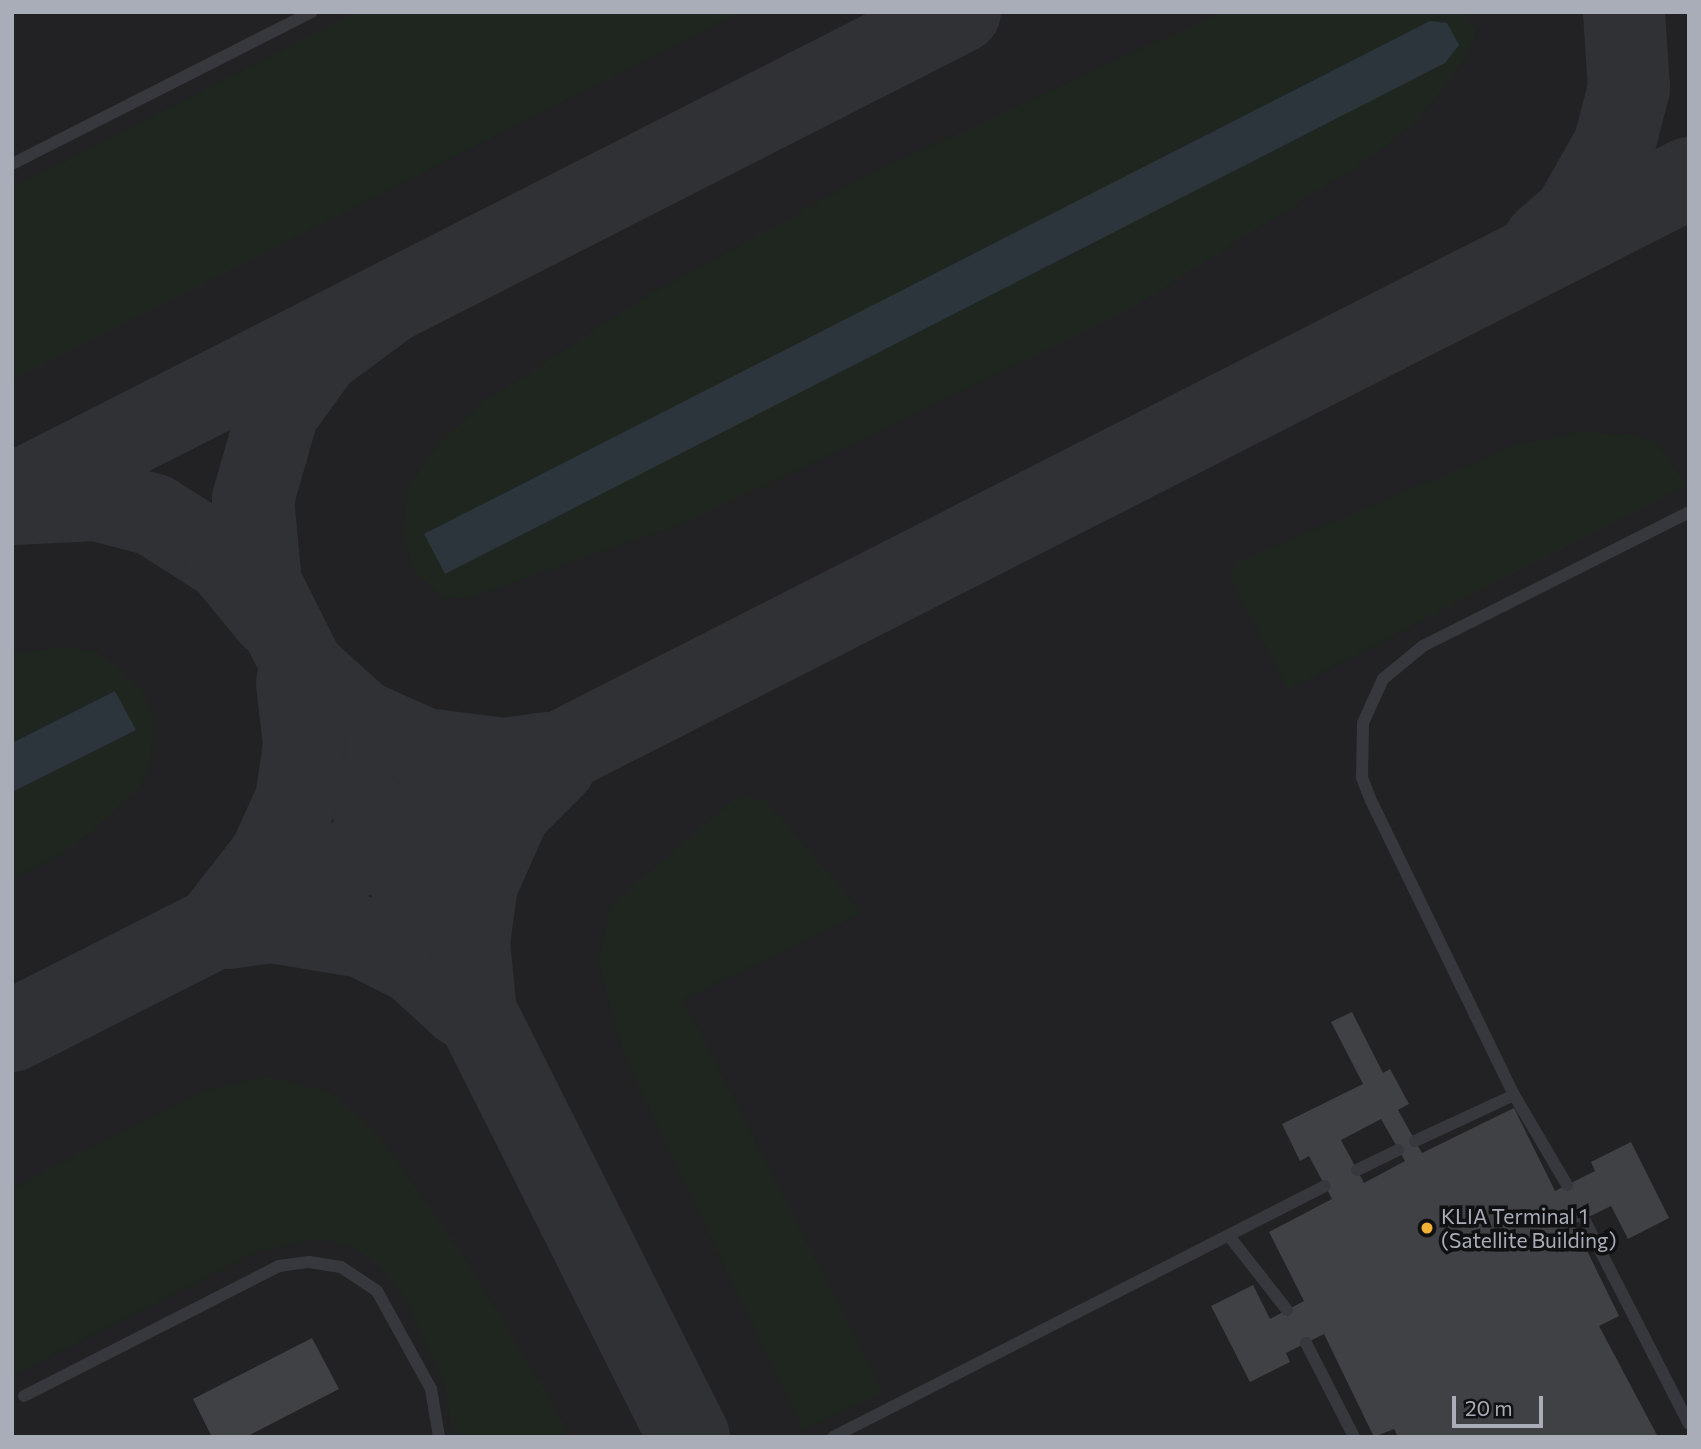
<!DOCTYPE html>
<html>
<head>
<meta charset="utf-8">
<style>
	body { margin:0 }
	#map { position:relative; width:1701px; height:1449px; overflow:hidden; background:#161618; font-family:Commissioner,sans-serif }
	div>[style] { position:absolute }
	.built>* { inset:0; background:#222225 }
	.green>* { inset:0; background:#1e261f }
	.water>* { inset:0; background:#2c353c }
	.taxiway>* { height:82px; margin:-41px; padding:0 41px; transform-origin:41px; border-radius:41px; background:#303135 }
	.building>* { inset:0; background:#404145 }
	.service>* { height:12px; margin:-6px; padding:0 6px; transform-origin:6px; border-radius:6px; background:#37383d }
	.dots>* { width:19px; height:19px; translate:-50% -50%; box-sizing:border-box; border:4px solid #111113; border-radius:50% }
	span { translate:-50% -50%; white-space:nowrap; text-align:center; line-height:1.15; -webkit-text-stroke:7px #111113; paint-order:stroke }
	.poi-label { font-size:21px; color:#a8adb8 }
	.left { translate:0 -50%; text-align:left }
	.frame { position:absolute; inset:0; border:14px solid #a8adb8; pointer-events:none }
	.scale { position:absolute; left:1452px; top:1396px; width:91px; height:32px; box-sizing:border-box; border:4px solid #a8adb8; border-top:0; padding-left:9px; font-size:21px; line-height:24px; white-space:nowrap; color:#a8adb8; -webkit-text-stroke:5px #111113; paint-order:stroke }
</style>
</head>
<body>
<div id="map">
	<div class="built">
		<i style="clip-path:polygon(12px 12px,1689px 12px,1689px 1437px,12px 1437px)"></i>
	</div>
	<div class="green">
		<i style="clip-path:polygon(356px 12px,740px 12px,12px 381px,12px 188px)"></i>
		<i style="clip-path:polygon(1221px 12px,1463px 12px,1477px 31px,1466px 58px,1418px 120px,1376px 154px,1120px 315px,693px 520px,468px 598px,445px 599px,414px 572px,402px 534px,408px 487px,442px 440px,484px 402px,646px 297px,866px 176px)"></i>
		<i style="clip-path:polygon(1581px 432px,1631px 434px,1656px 442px,1687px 486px,1288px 689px,1229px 576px,1239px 561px,1520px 444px)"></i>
		<i style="clip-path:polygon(65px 646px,98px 652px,143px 692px,153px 716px,151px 763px,139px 787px,104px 821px,68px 850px,12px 879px,12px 792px,135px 729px,115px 691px,12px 743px,12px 654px)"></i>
		<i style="clip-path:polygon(750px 796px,767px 802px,862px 913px,683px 999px,883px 1392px,803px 1430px,623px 1053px,599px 962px,610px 907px,734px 799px)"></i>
		<i style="clip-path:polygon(266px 1076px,330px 1092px,378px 1135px,466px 1259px,572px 1437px,453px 1437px,445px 1386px,403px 1293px,378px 1265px,351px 1246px,318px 1239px,258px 1251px,12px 1375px,12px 1189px,201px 1092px)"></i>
	</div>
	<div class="water">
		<i style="clip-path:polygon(1430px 21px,1447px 23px,1459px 45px,1445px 63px,445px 574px,424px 534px)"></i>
		<i style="clip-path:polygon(115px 691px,136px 730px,12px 792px,12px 743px)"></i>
	</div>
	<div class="taxiway">
		<i style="left:1544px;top:242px;width:40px;rotate:-41deg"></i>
		<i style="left:1574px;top:216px;width:81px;rotate:-60.3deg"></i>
		<i style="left:1614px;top:146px;width:60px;rotate:-75.5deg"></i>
		<i style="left:1629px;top:88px;width:76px;rotate:-93.8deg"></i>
		<i style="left:385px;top:306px;width:81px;rotate:143.6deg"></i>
		<i style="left:320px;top:354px;width:72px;rotate:125.9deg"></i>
		<i style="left:278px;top:412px;width:91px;rotate:106deg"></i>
		<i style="left:253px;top:499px;width:85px;rotate:84.6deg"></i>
		<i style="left:261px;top:584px;width:954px;rotate:63.35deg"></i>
		<i style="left:12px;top:495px;width:1064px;rotate:-27deg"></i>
		<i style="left:12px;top:504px;width:85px;rotate:-2.7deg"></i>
		<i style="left:97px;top:500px;width:59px;rotate:14.7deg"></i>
		<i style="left:154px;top:515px;width:84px;rotate:32.4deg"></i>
		<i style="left:225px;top:560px;width:74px;rotate:50.5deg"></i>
		<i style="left:308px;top:673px;width:70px;rotate:42.1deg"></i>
		<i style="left:360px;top:720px;width:70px;rotate:24.4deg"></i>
		<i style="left:424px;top:749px;width:81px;rotate:7.1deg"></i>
		<i style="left:504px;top:759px;width:43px;rotate:-7.9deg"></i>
		<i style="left:221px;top:920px;width:80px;rotate:-52.1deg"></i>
		<i style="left:270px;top:857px;width:63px;rotate:-65.5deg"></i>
		<i style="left:296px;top:800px;width:56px;rotate:-81.7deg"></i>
		<i style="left:304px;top:745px;width:62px;rotate:-96.4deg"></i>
		<i style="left:227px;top:928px;width:45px;rotate:-7.6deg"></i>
		<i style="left:272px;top:922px;width:92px;rotate:9.4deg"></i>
		<i style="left:363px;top:937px;width:59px;rotate:27deg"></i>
		<i style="left:416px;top:964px;width:64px;rotate:42.5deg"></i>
		<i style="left:475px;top:1003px;width:60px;rotate:-95.7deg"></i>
		<i style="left:469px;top:943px;width:60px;rotate:-82.3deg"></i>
		<i style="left:477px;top:884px;width:81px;rotate:-66deg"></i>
		<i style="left:510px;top:810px;width:64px;rotate:-45deg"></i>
		<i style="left:12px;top:1031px;width:1881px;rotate:-26.96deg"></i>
	</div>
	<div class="building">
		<i style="clip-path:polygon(evenodd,1352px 1012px,1383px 1073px,1390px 1069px,1409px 1104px,1398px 1110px,1422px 1153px,1514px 1108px,1555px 1191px,1595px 1171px,1591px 1162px,1631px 1142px,1669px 1218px,1628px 1239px,1611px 1206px,1574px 1224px,1619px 1316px,1599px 1326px,1658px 1437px,1398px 1437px,1394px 1429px,1374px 1437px,1324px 1334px,1286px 1353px,1290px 1362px,1250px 1382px,1211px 1306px,1253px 1285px,1270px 1319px,1304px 1301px,1269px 1232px,1332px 1199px,1309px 1156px,1300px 1161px,1282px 1124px,1363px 1084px,1331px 1022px,1352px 1012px,1381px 1119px,1405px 1161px,1364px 1183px,1341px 1140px,1381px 1119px)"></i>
		<i style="clip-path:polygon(312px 1338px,339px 1389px,246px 1437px,212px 1437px,193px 1399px)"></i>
	</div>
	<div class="service">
		<i style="left:12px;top:164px;width:336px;rotate:-26.9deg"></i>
		<i style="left:1415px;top:1141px;width:109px;rotate:-24.9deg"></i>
		<i style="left:1357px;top:1170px;width:46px;rotate:-26deg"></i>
		<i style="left:1567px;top:1185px;width:104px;rotate:-120.5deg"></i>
		<i style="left:1514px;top:1095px;width:327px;rotate:-115.9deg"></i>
		<i style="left:1371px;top:801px;width:26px;rotate:-111deg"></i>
		<i style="left:1362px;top:777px;width:54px;rotate:-88.9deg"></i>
		<i style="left:1363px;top:723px;width:48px;rotate:-65.6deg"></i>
		<i style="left:1383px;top:679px;width:52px;rotate:-39.5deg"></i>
		<i style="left:1423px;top:646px;width:298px;rotate:-26.7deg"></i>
		<i style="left:1584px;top:1219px;width:230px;rotate:62.9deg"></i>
		<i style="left:1229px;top:1236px;width:94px;rotate:51.9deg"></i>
		<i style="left:1306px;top:1343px;width:106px;rotate:62.9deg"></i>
		<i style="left:24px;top:1396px;width:286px;rotate:-27deg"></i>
		<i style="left:279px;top:1266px;width:30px;rotate:-8deg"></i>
		<i style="left:309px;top:1262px;width:32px;rotate:9deg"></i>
		<i style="left:341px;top:1267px;width:43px;rotate:33.7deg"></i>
		<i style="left:377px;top:1291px;width:112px;rotate:61.1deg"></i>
		<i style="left:431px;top:1389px;width:49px;rotate:80.5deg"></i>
		<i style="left:833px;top:1437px;width:552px;rotate:-27.03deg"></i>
	</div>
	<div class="dots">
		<i style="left:1427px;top:1228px;background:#f2b134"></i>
	</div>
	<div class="poi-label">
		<span class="left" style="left:1441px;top:1228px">KLIA Terminal 1<br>(Satellite Building)</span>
	</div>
	<div class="frame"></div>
	<div class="scale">20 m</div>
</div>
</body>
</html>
